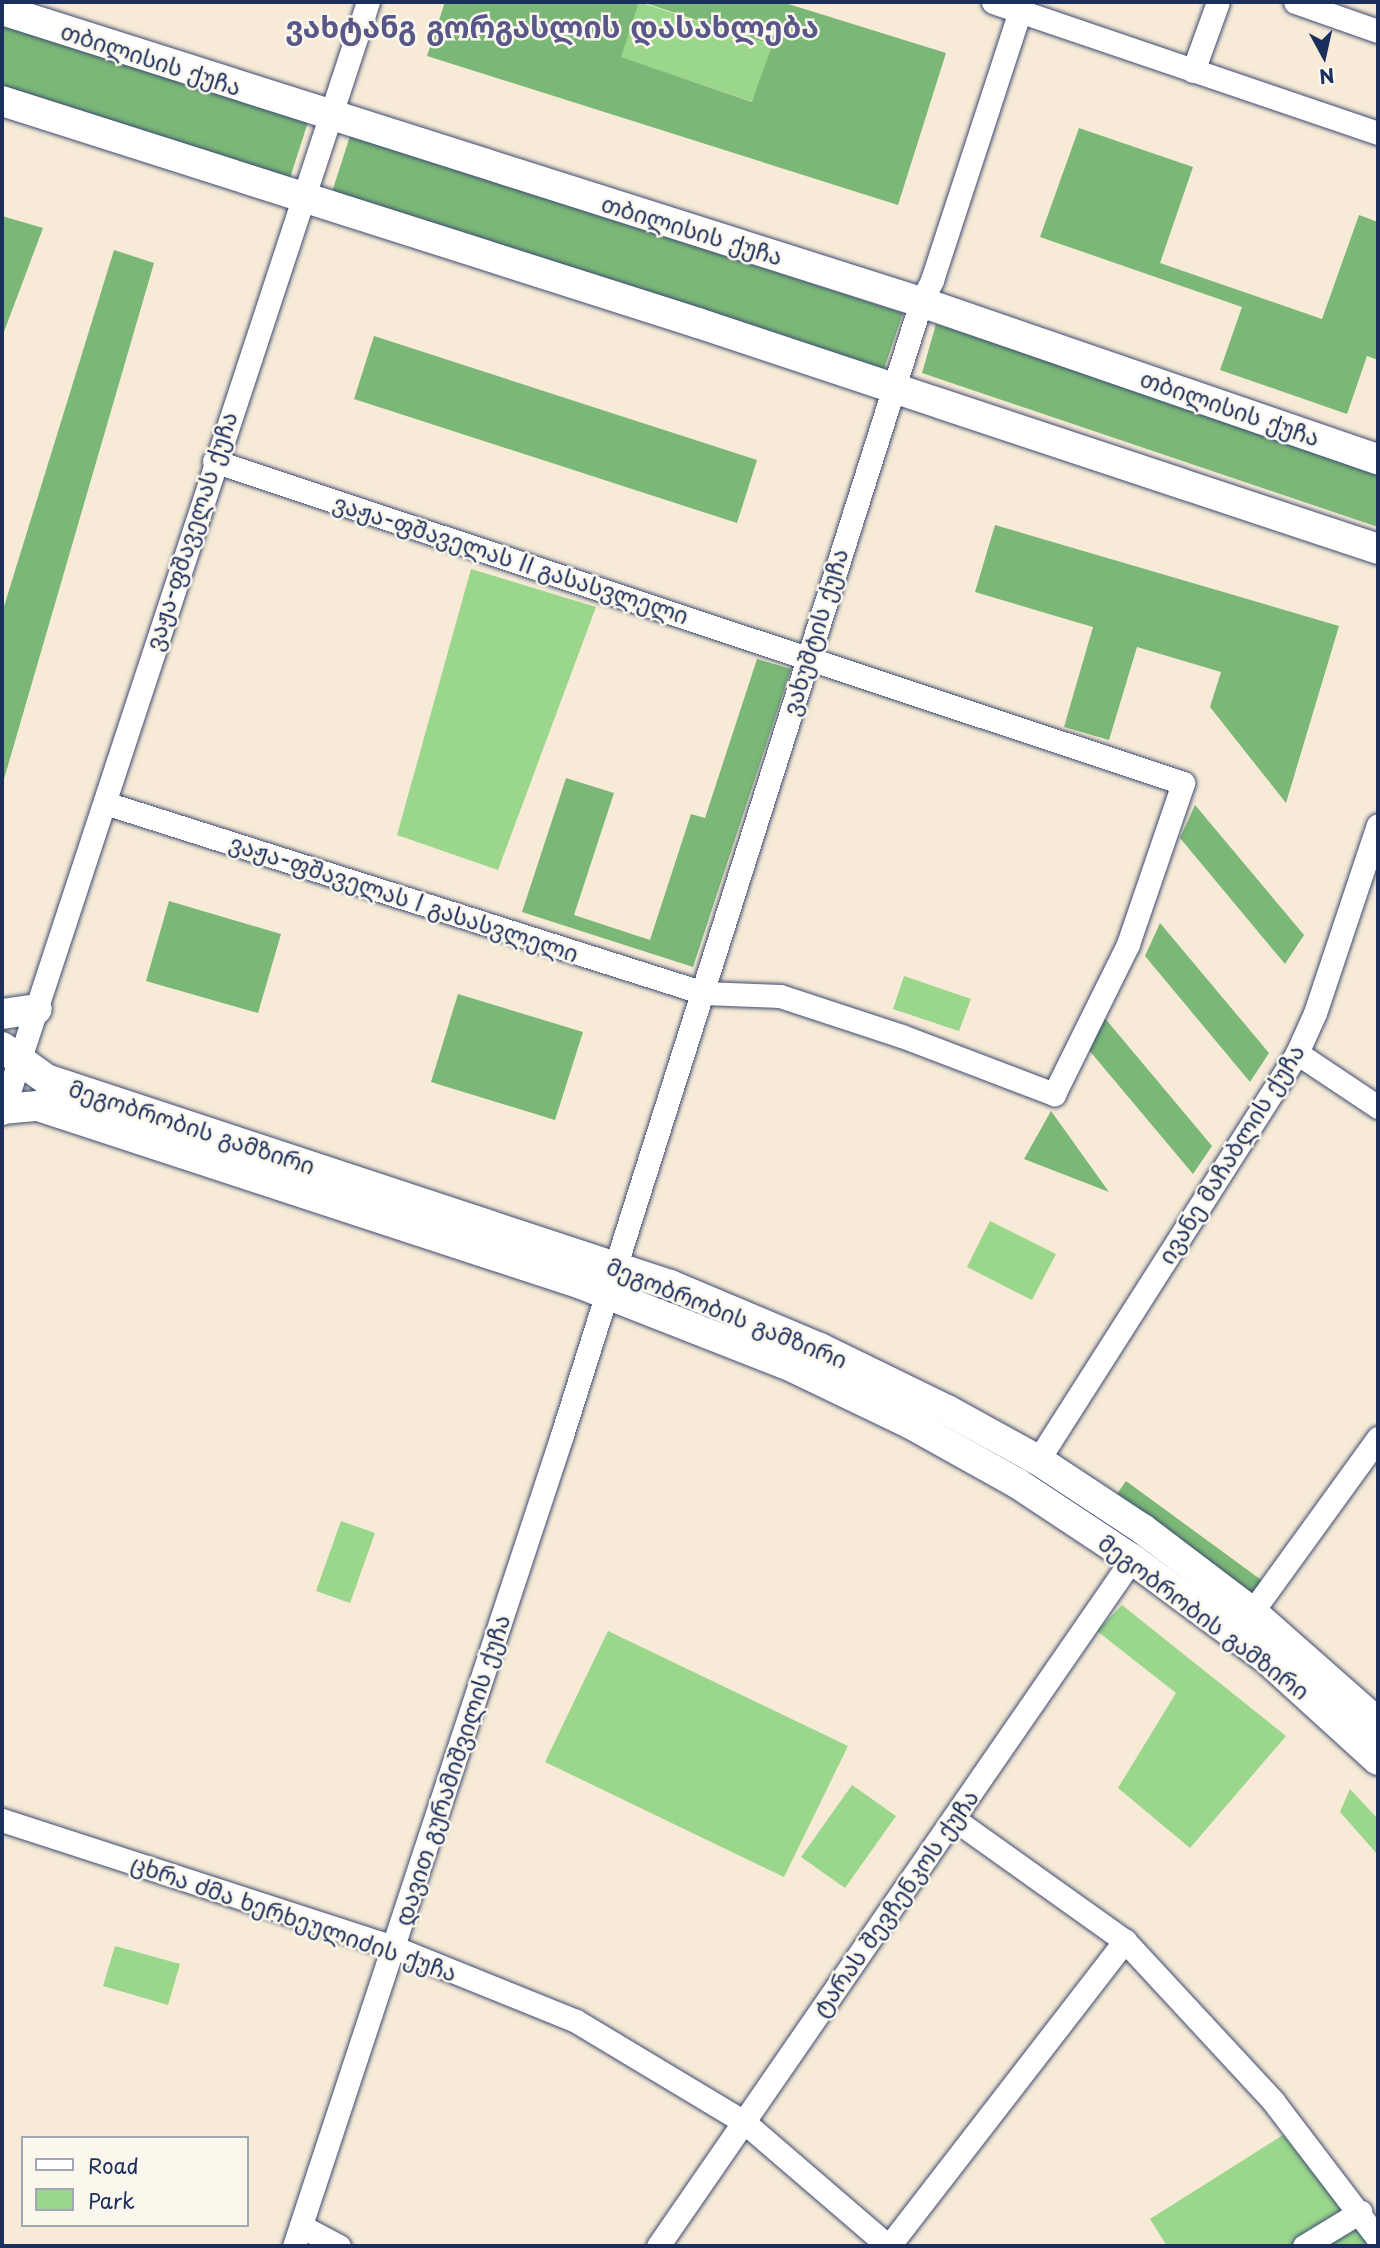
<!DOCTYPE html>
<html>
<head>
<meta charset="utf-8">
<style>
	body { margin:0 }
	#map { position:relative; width:1380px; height:2248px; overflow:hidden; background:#f7ebd7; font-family:"Playpen Sans","Noto Sans Georgian",sans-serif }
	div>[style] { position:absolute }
	.green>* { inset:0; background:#9ad68b }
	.forest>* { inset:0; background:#7bb777 }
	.roads { filter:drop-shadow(0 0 2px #3c4b70) drop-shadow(0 0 2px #3c4b70) }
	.minor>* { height:23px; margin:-11.5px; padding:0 11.5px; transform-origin:11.5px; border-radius:11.5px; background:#fff }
	.major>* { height:30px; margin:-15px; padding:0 15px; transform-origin:15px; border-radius:15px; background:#fff }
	span { translate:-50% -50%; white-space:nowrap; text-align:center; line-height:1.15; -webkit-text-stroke:5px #fbf7ec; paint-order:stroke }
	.street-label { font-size:23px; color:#1b2f5e }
	.district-label { font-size:30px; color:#58578a; font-weight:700 }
	.frame { position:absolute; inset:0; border:4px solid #1b2f5e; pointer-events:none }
	.legend { position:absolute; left:21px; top:2136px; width:228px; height:91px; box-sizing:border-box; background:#fbf7ec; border:2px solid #a1a7b3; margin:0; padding:9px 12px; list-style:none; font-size:21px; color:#1b2f5e }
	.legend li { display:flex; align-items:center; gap:14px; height:35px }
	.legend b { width:35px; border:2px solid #a1a7b3 }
	.north { position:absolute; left:1289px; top:21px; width:70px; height:70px; -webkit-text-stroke:5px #fbf7ec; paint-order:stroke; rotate:172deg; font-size:19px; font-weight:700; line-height:28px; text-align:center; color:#1b2f5e }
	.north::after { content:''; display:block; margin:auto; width:24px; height:32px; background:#1b2f5e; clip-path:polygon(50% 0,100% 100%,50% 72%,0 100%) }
</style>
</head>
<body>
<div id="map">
	<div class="green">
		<i style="clip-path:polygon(639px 2px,772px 45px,753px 102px,620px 57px)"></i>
		<i style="clip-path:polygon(471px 569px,596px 607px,498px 870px,397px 835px)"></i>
		<i style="clip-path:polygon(904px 976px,971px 999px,959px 1031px,893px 1009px)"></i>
		<i style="clip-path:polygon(990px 1221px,1056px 1254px,1032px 1300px,967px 1267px)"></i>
		<i style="clip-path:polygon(341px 1521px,375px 1533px,350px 1603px,316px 1591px)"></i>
		<i style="clip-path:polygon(1122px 1605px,1286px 1736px,1190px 1848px,1118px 1788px,1176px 1693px,1097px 1631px)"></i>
		<i style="clip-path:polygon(608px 1631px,848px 1746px,784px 1877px,545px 1762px)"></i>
		<i style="clip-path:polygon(852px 1785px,896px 1816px,845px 1888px,801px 1857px)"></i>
		<i style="clip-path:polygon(1350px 1789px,1378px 1819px,1378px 1855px,1340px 1812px)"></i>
		<i style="clip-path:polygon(115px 1946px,180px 1964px,168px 2005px,103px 1986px)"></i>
		<i style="clip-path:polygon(1283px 2135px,1347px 2214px,1294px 2246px,1167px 2246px,1150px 2219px)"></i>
		<i style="clip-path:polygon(1357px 2224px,1372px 2246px,1321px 2246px)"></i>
	</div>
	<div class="forest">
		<i style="clip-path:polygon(445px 2px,639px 2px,621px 57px,752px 102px,772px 45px,642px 2px,782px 2px,946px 53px,898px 205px,427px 56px)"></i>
		<i style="clip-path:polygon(2px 23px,308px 122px,289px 181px,2px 89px)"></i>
		<i style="clip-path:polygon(1079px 128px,1193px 167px,1160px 263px,1322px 319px,1359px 215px,1378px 222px,1378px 360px,1367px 356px,1347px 414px,1220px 370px,1242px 307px,1040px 237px)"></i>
		<i style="clip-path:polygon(350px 136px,903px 313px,884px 369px,332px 192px)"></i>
		<i style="clip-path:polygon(2px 216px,43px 228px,2px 337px)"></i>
		<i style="clip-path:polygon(114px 250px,154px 263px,2px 786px,2px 613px)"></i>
		<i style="clip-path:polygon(936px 324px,1378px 470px,1378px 527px,922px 373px)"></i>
		<i style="clip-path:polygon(374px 336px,757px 460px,737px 523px,354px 399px)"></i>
		<i style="clip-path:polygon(995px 525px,1339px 626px,1286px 803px,1210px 707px,1221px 672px,1137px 647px,1109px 740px,1064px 727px,1093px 627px,975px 592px)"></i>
		<i style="clip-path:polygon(757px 659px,791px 669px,693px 967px,522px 912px,566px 778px,614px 793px,574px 915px,650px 940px,691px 814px,705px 818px)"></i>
		<i style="clip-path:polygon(1195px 805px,1304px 935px,1285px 964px,1180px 838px)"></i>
		<i style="clip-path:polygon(169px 901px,281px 934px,258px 1013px,146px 981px)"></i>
		<i style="clip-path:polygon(1160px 923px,1269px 1053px,1250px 1082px,1145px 956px)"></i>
		<i style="clip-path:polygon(458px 994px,583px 1032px,555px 1120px,431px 1082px)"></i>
		<i style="clip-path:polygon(1103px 1016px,1212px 1146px,1193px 1174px,1088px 1049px)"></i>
		<i style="clip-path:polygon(1051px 1111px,1109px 1192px,1024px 1159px)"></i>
		<i style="clip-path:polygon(1126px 1481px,1264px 1582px,1250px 1602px,1112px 1501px)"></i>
	</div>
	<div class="roads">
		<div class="minor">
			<i style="left:993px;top:2px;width:407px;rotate:18.8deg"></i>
			<i style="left:1295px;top:2px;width:88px;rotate:19.3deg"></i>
			<i style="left:1193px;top:71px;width:73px;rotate:-70.1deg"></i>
			<i style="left:105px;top:803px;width:628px;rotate:17.6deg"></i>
			<i style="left:704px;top:993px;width:76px;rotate:2.3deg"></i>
			<i style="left:780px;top:996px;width:128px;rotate:18.2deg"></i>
			<i style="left:902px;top:1036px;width:163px;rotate:20.9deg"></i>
			<i style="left:1054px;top:1094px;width:167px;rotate:-63.7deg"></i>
			<i style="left:1128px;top:944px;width:170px;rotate:-71.1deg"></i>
			<i style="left:1183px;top:783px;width:1021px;rotate:-161.62deg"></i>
			<i style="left:1297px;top:1053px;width:97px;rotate:33.7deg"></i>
			<i style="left:2px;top:1113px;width:1170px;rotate:-71.77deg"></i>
			<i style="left:1038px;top:1460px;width:482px;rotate:-57.5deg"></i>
			<i style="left:1297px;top:1053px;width:44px;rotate:-65.8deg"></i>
			<i style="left:1315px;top:1013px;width:198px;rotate:-71.5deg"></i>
			<i style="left:1252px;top:1612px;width:215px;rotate:-54.1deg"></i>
			<i style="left:954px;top:1819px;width:210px;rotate:35.5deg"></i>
			<i style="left:1125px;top:1941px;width:218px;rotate:47.2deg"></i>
			<i style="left:1273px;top:2101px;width:173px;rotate:52.7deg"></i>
			<i style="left:2px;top:1820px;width:411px;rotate:18deg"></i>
			<i style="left:393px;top:1947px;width:197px;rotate:22deg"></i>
			<i style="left:576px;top:2021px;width:196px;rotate:31deg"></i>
			<i style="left:744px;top:2122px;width:190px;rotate:40.7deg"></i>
			<i style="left:301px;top:2226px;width:43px;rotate:27.8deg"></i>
			<i style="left:294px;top:2246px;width:854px;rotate:-71.71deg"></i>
			<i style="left:562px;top:1435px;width:1189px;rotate:-72.42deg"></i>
			<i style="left:921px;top:302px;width:25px;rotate:-63deg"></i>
			<i style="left:932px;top:280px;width:293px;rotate:-71.9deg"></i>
			<i style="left:658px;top:2246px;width:835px;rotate:-55.4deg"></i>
			<i style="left:889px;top:2246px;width:386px;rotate:-52.3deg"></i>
			<i style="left:1304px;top:2246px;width:66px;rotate:-31.3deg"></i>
		</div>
		<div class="major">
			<i style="left:2px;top:10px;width:964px;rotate:17.63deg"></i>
			<i style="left:921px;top:302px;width:483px;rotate:19deg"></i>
			<i style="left:2px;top:101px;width:731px;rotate:17.69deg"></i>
			<i style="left:698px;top:323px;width:717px;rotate:18.38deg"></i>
			<i style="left:2px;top:1014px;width:35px;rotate:-8deg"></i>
			<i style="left:2px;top:1047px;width:54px;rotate:36deg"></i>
			<i style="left:46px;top:1079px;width:657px;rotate:18.27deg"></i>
			<i style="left:670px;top:1285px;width:163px;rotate:22.8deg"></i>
			<i style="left:820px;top:1348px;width:141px;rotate:26deg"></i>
			<i style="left:947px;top:1410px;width:104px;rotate:28.8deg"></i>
			<i style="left:1038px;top:1460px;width:127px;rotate:33.4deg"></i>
			<i style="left:1144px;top:1530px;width:136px;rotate:37.2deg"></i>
			<i style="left:1252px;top:1612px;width:168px;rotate:41.4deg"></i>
			<i style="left:2px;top:1109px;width:36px;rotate:-5deg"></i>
			<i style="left:38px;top:1106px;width:571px;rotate:18.15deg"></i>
			<i style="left:581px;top:1284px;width:222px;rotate:21.4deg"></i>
			<i style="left:788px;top:1365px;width:134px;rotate:25.6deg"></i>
			<i style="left:909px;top:1423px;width:124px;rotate:29.1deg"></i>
			<i style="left:1017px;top:1483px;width:138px;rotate:33.5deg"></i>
			<i style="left:1132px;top:1559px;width:168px;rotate:36.5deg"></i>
			<i style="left:1267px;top:1659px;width:150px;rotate:42.3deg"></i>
		</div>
	</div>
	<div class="street-label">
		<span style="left:151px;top:59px;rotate:18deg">თბილისის ქუჩა</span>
		<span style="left:692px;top:230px;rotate:17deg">თბილისის ქუჩა</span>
		<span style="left:1230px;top:408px;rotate:19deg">თბილისის ქუჩა</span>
		<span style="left:191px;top:531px;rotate:-72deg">ვაჟა-ფშაველას ქუჩა</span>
		<span style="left:511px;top:559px;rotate:18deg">ვაჟა-ფშაველას II გასასვლელი</span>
		<span style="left:815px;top:632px;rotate:-73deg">ვახუშტის ქუჩა</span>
		<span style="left:404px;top:898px;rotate:18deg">ვაჟა-ფშაველას I გასასვლელი</span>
		<span style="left:192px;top:1127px;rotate:18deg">მეგობრობის გამზირი</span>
		<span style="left:1231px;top:1154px;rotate:-58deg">ივანე მაჩაბლის ქუჩა</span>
		<span style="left:727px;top:1313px;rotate:22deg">მეგობრობის გამზირი</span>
		<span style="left:1204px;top:1617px;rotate:37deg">მეგობრობის გამზირი</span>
		<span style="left:452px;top:1770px;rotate:-72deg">დავით გურამიშვილის ქუჩა</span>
		<span style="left:895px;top:1903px;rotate:-55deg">ტარას შევჩენკოს ქუჩა</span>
		<span style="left:294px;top:1918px;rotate:19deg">ცხრა ძმა ხერხეულიძის ქუჩა</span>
	</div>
	<div class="district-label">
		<span style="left:552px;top:26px">ვახტანგ გორგასლის დასახლება</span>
	</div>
	<div class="frame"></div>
	<ul class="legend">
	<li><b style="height:9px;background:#fff"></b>Road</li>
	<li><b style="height:19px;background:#9ad68b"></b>Park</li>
	</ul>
	<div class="north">N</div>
</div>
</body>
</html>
